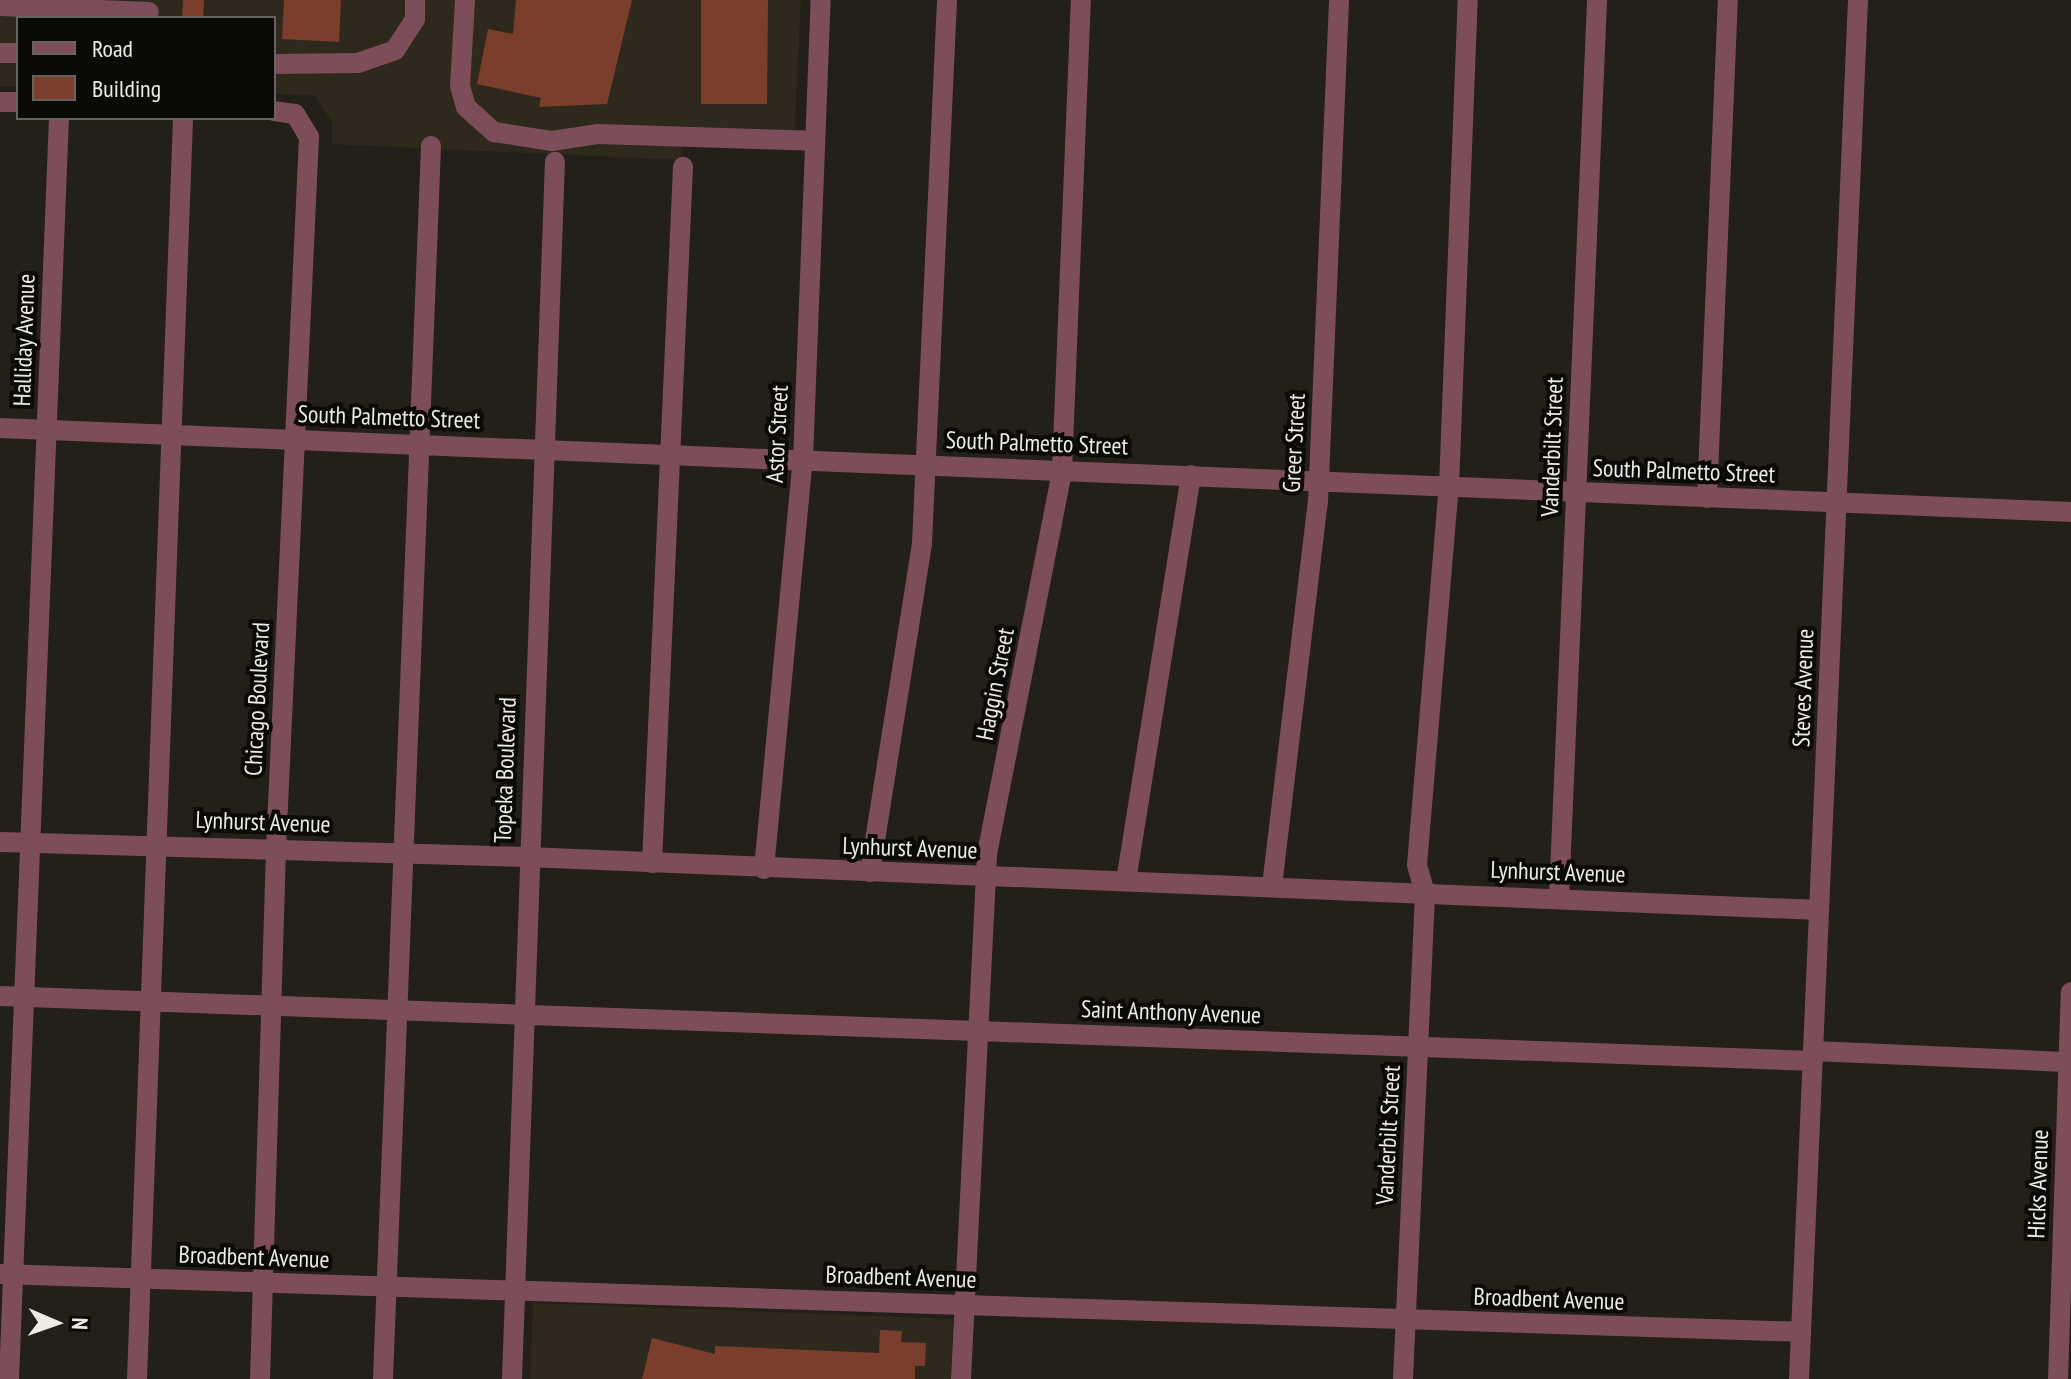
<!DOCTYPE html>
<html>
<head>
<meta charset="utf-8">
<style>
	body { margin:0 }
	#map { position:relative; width:2071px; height:1379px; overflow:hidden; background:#232019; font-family:"PT Sans Narrow",sans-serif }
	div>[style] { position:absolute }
	.built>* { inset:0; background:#2e291c }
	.building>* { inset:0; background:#7b3d2c }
	.minor>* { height:20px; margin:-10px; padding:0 10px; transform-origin:10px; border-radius:10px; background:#7d4d5a }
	span { translate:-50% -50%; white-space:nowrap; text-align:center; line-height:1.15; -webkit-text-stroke:8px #0b0a07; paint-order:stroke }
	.street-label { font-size:24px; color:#edebe6 }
	.legend { position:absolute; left:16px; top:16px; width:260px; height:104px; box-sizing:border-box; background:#0b0a07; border:2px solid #656460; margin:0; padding:10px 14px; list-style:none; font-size:24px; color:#edebe6 }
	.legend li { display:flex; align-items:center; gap:16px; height:40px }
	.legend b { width:40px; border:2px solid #656460 }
	.north { position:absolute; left:16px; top:1283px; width:80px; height:80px; -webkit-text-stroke:6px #0b0a07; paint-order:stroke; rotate:92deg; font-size:22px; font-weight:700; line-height:32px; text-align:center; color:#edebe6 }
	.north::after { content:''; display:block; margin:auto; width:28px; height:36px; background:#edebe6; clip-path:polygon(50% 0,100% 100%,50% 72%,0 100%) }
</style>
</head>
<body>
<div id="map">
	<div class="built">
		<i style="clip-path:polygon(0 0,801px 0,794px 140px,682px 136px,681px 160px,332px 144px,332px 122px,314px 95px,274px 94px,274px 18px,18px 18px,18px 86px,0 86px)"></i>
		<i style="clip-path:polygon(533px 1303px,953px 1319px,951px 1379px,530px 1379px)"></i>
	</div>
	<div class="building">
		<i style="clip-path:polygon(183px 0,204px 0,203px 18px,182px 18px)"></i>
		<i style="clip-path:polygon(284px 0,341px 0,339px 42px,282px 39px)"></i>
		<i style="clip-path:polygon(516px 0,632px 0,607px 104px,539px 107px,541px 98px,477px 84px,488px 29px,513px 34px)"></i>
		<i style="clip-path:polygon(701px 0,768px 0,767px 104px,701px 104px)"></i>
		<i style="clip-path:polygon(880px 1330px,902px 1331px,901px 1342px,926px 1343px,925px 1366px,915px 1366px,915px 1379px,642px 1379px,652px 1338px,715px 1354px,715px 1346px,879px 1353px)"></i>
	</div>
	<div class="minor">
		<i style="left:465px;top:0;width:86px;rotate:93.3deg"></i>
		<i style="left:460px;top:86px;width:22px;rotate:74deg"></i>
		<i style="left:466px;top:107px;width:38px;rotate:42deg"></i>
		<i style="left:494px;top:132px;width:59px;rotate:8.8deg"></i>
		<i style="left:552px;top:141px;width:47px;rotate:-8.7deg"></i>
		<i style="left:598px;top:134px;width:217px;rotate:1.8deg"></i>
		<i style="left:0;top:6px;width:149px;rotate:2.3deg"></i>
		<i style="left:0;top:53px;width:18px"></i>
		<i style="left:274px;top:64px;width:84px;rotate:-0.7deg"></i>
		<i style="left:358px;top:63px;width:39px;rotate:-19deg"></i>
		<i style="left:395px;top:50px;width:37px;rotate:-57deg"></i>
		<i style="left:415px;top:19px;width:19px;rotate:-90deg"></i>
		<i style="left:0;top:102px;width:18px"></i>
		<i style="left:0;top:428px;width:2073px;rotate:2.32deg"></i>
		<i style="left:1707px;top:498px;width:498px;rotate:-87.6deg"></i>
		<i style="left:0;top:842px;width:527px;rotate:1.63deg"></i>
		<i style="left:527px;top:857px;width:1293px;rotate:2.35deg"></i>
		<i style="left:652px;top:863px;width:697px;rotate:-87.45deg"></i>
		<i style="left:764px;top:869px;width:411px;rotate:-84.6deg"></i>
		<i style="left:803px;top:460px;width:460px;rotate:-87.8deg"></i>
		<i style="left:870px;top:872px;width:333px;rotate:-81deg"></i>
		<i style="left:922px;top:543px;width:544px;rotate:-87.36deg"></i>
		<i style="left:1126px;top:881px;width:411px;rotate:-80.9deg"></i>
		<i style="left:1272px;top:886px;width:387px;rotate:-83.2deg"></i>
		<i style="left:1318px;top:502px;width:502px;rotate:-87.6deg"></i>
		<i style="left:1559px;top:897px;width:898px;rotate:-87.57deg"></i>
		<i style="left:0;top:996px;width:1814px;rotate:2.05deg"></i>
		<i style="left:1814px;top:1051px;width:257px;rotate:2.5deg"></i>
		<i style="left:0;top:1274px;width:1802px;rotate:1.84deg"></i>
		<i style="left:9px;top:1379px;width:1262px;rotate:-87.73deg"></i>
		<i style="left:137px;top:1379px;width:1262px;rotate:-87.91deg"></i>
		<i style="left:260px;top:1379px;width:531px;rotate:-88.27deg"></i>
		<i style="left:276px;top:848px;width:712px;rotate:-87.34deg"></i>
		<i style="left:309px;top:137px;width:27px;rotate:-121deg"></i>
		<i style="left:295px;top:114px;width:21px;rotate:-172deg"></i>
		<i style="left:383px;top:1379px;width:1234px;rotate:-87.77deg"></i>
		<i style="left:512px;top:1379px;width:1218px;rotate:-87.98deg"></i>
		<i style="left:961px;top:1379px;width:526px;rotate:-87.16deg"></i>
		<i style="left:987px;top:854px;width:391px;rotate:-78.9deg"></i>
		<i style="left:1062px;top:470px;width:470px;rotate:-87.7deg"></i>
		<i style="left:1403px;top:1379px;width:486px;rotate:-87.4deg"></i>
		<i style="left:1425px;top:893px;width:29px;rotate:-106deg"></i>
		<i style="left:1417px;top:865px;width:379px;rotate:-85.2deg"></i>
		<i style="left:1449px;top:487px;width:487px;rotate:-87.8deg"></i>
		<i style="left:1799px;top:1379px;width:1380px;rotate:-87.55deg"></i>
		<i style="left:2058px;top:1379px;width:387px;rotate:-88.1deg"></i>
	</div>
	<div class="street-label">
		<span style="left:24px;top:340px;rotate:-88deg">Halliday Avenue</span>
		<span style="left:389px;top:417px;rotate:2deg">South Palmetto Street</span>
		<span style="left:777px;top:434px;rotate:-87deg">Astor Street</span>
		<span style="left:1037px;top:443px;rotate:2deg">South Palmetto Street</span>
		<span style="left:1294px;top:443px;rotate:-87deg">Greer Street</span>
		<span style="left:1552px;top:447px;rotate:-88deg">Vanderbilt Street</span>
		<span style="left:1684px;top:471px;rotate:2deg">South Palmetto Street</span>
		<span style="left:995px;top:684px;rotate:-79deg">Haggin Street</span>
		<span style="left:1803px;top:688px;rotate:-88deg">Steves Avenue</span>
		<span style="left:257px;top:699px;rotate:-87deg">Chicago Boulevard</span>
		<span style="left:505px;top:770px;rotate:-88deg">Topeka Boulevard</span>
		<span style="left:263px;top:822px;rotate:2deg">Lynhurst Avenue</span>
		<span style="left:910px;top:848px;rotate:2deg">Lynhurst Avenue</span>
		<span style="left:1558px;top:872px;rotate:2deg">Lynhurst Avenue</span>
		<span style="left:1171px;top:1012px;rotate:2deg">Saint Anthony Avenue</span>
		<span style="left:1388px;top:1135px;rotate:-87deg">Vanderbilt Street</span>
		<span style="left:2038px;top:1184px;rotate:-88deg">Hicks Avenue</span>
		<span style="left:254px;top:1257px;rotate:2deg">Broadbent Avenue</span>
		<span style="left:901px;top:1277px;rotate:2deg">Broadbent Avenue</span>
		<span style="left:1549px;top:1299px;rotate:2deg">Broadbent Avenue</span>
	</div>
	<ul class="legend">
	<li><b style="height:10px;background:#7d4d5a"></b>Road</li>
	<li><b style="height:22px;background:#7b3d2c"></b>Building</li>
	</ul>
	<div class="north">N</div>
</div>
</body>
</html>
